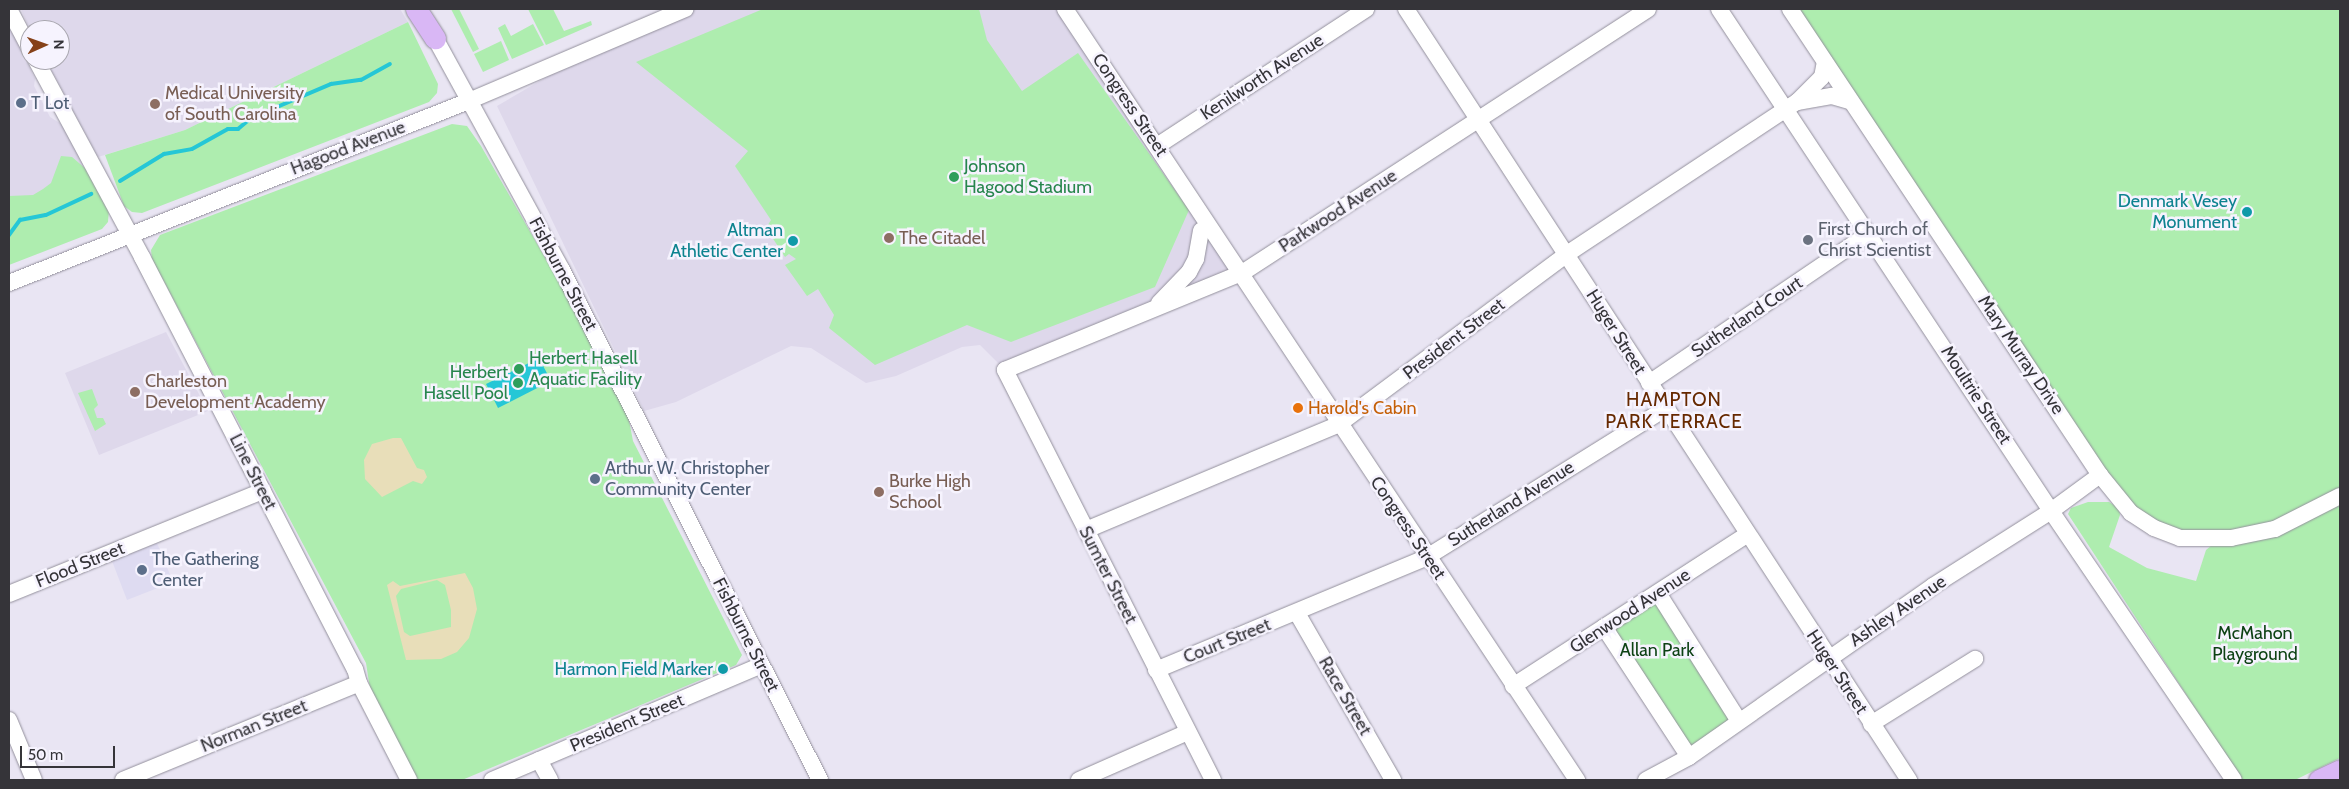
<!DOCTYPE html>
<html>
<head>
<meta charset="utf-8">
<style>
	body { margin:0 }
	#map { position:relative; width:2349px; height:789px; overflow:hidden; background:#e9e5f3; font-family:Cabin,sans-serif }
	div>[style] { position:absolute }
	.commercial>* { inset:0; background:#dedbf1 }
	.built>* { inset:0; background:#ded8eb }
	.green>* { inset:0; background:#aeedaf }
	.sand>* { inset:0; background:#e8deb9 }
	.water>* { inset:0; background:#25c7d6 }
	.stream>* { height:4px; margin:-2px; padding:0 2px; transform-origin:2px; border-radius:2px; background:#25c7d6 }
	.roads { filter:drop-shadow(0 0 1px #93909c) drop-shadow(0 0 1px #93909c) }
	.minor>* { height:16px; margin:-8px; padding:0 8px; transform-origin:8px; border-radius:8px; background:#fff }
	.major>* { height:21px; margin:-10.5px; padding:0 10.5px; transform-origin:10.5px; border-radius:10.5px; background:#d9b7f5 }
	.dots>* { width:14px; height:14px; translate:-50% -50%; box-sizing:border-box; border:2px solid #f6f3fe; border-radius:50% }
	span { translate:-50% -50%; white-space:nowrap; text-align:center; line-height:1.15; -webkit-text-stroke:5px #f6f3fe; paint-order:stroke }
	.street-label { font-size:18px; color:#353439 }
	.education-label { font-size:18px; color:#785e54 }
	.left { translate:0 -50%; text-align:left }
	.service-label { font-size:18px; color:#4e5e75 }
	.leisure-label { font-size:18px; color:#27864d }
	.right { translate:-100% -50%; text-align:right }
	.culture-label { font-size:18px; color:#0d838f }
	.worship-label { font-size:18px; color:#5b616d }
	.food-label { font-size:18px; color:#c56008 }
	.park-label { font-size:18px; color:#0d4214 }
	.neighbourhood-label { font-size:19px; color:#662900; letter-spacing:1px }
	.frame { position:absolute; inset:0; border:10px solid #353439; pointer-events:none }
	.north { position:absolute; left:20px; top:20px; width:50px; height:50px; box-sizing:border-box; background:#f6f3fe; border:1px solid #a9a7af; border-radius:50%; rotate:88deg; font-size:14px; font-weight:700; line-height:20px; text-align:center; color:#353439 }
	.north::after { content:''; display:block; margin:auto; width:18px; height:22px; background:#864119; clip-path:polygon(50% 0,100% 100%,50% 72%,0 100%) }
	.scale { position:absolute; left:20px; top:746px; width:95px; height:22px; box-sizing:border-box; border:2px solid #353439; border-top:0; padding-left:6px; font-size:15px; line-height:18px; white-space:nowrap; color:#353439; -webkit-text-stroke:4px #f6f3fe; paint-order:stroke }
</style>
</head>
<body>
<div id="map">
	<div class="commercial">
		<i style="clip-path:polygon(157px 543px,173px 582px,127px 600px,112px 561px)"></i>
	</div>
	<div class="built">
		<i style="clip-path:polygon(21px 9px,400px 9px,408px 22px,185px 130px,98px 157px,46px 60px,60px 60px,60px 30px,30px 30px)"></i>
		<i style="clip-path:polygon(684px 9px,1065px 9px,1242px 273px,1005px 370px,980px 345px,962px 347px,896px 376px,866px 383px,811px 348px,791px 346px,676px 402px,644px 411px,497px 106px,605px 43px)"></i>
		<i style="clip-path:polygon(9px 22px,35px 79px,34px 86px,50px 117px,66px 127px,88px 168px,9px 211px)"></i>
		<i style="clip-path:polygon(166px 332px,208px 411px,99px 455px,65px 373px)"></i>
	</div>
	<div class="green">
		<i style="clip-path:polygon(451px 9px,459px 9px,479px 49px,473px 52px)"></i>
		<i style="clip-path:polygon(528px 9px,553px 9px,564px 31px,591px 21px,592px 25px,546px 45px)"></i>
		<i style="clip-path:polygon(763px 9px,979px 9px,987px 40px,1022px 91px,1078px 53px,1189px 210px,1155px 287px,1011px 342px,967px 325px,875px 365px,829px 328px,834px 315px,818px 289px,807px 296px,785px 265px,796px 259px,789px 254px,785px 257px,766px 228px,771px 220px,735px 166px,748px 151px,636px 62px)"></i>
		<i style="clip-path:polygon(1799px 9px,2340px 9px,2340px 490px,2273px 525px,2249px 531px,2177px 530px,2157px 523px,2138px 510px,2120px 493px)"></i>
		<i style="clip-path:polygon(408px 22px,438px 84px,437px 93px,429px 102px,142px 213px,132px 212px,124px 206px,105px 155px,185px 130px)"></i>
		<i style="clip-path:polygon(505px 24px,511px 36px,533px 24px,544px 45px,512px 59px,498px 28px)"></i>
		<i style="clip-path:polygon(501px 41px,509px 60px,483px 72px,474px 54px)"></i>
		<i style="clip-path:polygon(452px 124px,467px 126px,481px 146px,571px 303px,628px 415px,633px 441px,742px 655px,736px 665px,462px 780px,416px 780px,370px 689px,366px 663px,152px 259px,151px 250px,160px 235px)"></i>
		<i style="clip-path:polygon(61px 156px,72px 157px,86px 169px,109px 210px,108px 222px,102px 229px,9px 265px,9px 196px,33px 195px,43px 189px,51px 183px)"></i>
		<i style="clip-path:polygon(92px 389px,98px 405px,94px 409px,97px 418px,103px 418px,106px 424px,95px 431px,78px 393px)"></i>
		<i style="clip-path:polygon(2340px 500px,2340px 758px,2295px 780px,2242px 780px,2068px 514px,2071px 508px,2088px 502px,2109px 502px,2119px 508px,2120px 515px,2109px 547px,2147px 568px,2196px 581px,2206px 550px,2212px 545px)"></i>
		<i style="clip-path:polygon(1657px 598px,1734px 719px,1690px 751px,1610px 629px)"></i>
	</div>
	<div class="sand">
		<i style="clip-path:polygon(393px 438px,401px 438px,417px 468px,424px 470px,427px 477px,422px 484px,413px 481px,382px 497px,365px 479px,364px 460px,372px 444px)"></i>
		<i style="clip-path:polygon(evenodd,465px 573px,473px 588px,477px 609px,469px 638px,457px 652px,441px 659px,406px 660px,387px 585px,393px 581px,400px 586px,465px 573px,437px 580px,445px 585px,451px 610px,451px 627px,410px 636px,404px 632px,396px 596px,401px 589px,437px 580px)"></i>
	</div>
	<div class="water">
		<i style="clip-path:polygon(539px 358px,551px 381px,498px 408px,486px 384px)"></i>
	</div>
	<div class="stream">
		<i style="left:120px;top:181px;width:52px;rotate:-31.5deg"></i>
		<i style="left:164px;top:154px;width:28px;rotate:-10deg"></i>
		<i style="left:192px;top:149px;width:41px;rotate:-29.1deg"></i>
		<i style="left:228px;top:129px;width:10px"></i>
		<i style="left:238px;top:129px;width:17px;rotate:-40deg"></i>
		<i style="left:251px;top:118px;width:16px;rotate:-4deg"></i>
		<i style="left:267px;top:117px;width:14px;rotate:-45deg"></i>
		<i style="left:277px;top:107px;width:59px;rotate:-23.1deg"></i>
		<i style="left:331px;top:84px;width:30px;rotate:-8deg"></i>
		<i style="left:361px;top:80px;width:33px;rotate:-29deg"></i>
		<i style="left:9px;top:235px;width:19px;rotate:-54deg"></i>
		<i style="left:20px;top:220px;width:26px;rotate:-11deg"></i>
		<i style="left:46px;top:215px;width:50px;rotate:-25deg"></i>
	</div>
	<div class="roads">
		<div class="minor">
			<i style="left:9px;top:9px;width:45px;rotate:62.3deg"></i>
			<i style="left:1065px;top:9px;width:926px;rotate:56.41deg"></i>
			<i style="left:1406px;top:9px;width:921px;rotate:56.88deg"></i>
			<i style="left:1719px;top:9px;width:602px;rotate:56.52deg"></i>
			<i style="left:2051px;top:511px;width:325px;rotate:55.8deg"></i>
			<i style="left:1790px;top:9px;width:560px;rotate:56.37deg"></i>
			<i style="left:2100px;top:475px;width:49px;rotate:50.8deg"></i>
			<i style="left:2131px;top:513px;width:27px;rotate:33deg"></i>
			<i style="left:2154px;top:528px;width:28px;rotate:21deg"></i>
			<i style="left:2180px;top:538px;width:51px"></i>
			<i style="left:2231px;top:538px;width:45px;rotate:-11.6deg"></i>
			<i style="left:2275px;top:529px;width:73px;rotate:-26.9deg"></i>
			<i style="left:435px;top:38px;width:264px;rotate:61.3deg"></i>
			<i style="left:562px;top:270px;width:572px;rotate:63.17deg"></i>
			<i style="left:36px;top:60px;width:224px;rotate:61.7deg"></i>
			<i style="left:142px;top:257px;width:464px;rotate:62.7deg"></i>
			<i style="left:355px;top:669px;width:15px;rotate:74deg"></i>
			<i style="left:359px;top:683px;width:109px;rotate:62.7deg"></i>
			<i style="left:1797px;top:102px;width:36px;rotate:-10deg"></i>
			<i style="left:1832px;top:96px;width:18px;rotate:16deg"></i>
			<i style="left:1157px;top:146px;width:250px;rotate:-33.2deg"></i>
			<i style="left:9px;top:283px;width:497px;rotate:-21.6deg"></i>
			<i style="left:471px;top:100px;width:233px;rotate:-23deg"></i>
			<i style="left:1159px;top:303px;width:43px;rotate:-45.9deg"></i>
			<i style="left:1189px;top:272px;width:15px;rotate:-62deg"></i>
			<i style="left:1196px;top:259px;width:29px;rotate:-80deg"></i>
			<i style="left:1649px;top:383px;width:267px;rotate:-34.2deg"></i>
			<i style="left:1086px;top:530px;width:274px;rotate:-22.7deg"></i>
			<i style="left:1339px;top:424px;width:284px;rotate:-36.7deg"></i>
			<i style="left:1567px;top:254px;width:276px;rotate:-33.5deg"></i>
			<i style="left:1797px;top:102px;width:35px;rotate:-45deg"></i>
			<i style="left:1822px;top:77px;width:15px;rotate:-79deg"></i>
			<i style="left:1658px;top:593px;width:151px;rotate:57.7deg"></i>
			<i style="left:9px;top:594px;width:274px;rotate:-22.1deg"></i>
			<i style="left:1297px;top:613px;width:193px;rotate:60.1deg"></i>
			<i style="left:1604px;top:627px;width:155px;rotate:56.8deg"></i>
			<i style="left:1156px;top:670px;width:294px;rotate:-22.6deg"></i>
			<i style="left:1427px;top:557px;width:280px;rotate:-31.9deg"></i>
			<i style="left:1513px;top:686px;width:278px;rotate:-32.9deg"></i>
			<i style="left:9px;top:720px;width:65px;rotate:67.4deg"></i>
			<i style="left:1871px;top:724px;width:123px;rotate:-32deg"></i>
			<i style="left:539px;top:760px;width:23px;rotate:61deg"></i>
			<i style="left:123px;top:780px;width:255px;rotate:-22.3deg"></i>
			<i style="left:492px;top:780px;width:293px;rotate:-23.1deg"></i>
			<i style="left:1079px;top:780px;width:119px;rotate:-23.8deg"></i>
			<i style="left:1213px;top:780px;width:460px;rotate:-116.9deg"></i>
			<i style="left:1005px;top:370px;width:256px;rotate:-22.3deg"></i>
			<i style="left:1242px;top:273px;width:484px;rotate:-33deg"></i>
			<i style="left:1646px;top:780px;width:49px;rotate:-28.1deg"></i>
			<i style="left:1689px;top:757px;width:298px;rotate:-35deg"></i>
			<i style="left:1933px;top:586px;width:140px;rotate:-32.4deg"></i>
			<i style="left:2051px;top:511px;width:61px;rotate:-36.3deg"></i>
		</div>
		<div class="major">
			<i style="left:416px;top:9px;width:35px;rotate:57deg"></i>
			<i style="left:2319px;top:780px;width:23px;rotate:-25deg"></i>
		</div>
	</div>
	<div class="dots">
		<i style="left:21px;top:103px;background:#5c6f8a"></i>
		<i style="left:155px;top:104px;background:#8d6e63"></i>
		<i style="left:954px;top:177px;background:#2e9e5b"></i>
		<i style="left:2247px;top:212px;background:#0f9aa8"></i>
		<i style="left:889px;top:238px;background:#8d6e63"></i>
		<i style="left:1808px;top:240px;background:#6b7280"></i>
		<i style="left:793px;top:241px;background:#0f9aa8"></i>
		<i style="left:519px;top:369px;background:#2e9e5b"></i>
		<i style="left:518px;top:383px;background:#2e9e5b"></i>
		<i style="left:135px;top:392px;background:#8d6e63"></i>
		<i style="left:1298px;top:408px;background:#e8710a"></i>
		<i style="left:595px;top:479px;background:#5c6f8a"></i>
		<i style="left:879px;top:492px;background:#8d6e63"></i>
		<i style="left:142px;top:570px;background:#5c6f8a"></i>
		<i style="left:723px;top:669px;background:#0f9aa8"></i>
	</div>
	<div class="street-label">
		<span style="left:1262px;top:77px;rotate:-33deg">Kenilworth Avenue</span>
		<span style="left:1130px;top:105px;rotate:56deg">Congress Street</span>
		<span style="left:348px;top:148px;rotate:-21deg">Hagood Avenue</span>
		<span style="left:1338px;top:211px;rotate:-33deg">Parkwood Avenue</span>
		<span style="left:563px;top:274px;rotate:62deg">Fishburne Street</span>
		<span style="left:1747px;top:317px;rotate:-34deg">Sutherland Court</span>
		<span style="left:1616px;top:332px;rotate:58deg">Huger Street</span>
		<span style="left:1454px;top:339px;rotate:-37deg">President Street</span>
		<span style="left:2021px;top:355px;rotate:56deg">Mary Murray Drive</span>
		<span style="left:1976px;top:395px;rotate:57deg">Moultrie Street</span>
		<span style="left:253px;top:472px;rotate:63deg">Line Street</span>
		<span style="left:1511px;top:504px;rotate:-32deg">Sutherland Avenue</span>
		<span style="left:1408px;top:528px;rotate:56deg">Congress Street</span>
		<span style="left:80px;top:565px;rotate:-22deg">Flood Street</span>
		<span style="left:1108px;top:575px;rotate:63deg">Sumter Street</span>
		<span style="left:1630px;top:611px;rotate:-33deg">Glenwood Avenue</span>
		<span style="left:1898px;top:611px;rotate:-34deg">Ashley Avenue</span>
		<span style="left:746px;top:635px;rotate:63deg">Fishburne Street</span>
		<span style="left:1227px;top:641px;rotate:-22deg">Court Street</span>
		<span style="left:1837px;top:672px;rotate:57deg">Huger Street</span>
		<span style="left:1345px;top:696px;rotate:60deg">Race Street</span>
		<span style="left:627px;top:723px;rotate:-23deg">President Street</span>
		<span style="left:254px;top:726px;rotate:-22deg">Norman Street</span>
	</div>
	<div class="education-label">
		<span class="left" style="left:165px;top:104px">Medical University<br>of South Carolina</span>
		<span class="left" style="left:899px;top:238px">The Citadel</span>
		<span class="left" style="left:145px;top:392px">Charleston<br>Development Academy</span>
		<span class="left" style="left:889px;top:492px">Burke High<br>School</span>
	</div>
	<div class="service-label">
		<span class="left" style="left:31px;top:103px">T Lot</span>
		<span class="left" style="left:605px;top:479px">Arthur W. Christopher<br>Community Center</span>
		<span class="left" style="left:152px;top:570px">The Gathering<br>Center</span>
	</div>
	<div class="leisure-label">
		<span class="left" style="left:964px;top:177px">Johnson<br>Hagood Stadium</span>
		<span class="left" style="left:529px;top:369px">Herbert Hasell<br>Aquatic Facility</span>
		<span class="right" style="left:508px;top:383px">Herbert<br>Hasell Pool</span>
	</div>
	<div class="culture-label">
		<span class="right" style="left:2237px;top:212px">Denmark Vesey<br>Monument</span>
		<span class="right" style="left:783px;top:241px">Altman<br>Athletic Center</span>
		<span class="right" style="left:713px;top:669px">Harmon Field Marker</span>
	</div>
	<div class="worship-label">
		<span class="left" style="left:1818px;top:240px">First Church of<br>Christ Scientist</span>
	</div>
	<div class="food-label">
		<span class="left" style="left:1308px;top:408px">Harold's Cabin</span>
	</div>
	<div class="park-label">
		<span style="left:2255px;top:644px">McMahon<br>Playground</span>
		<span style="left:1657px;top:650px">Allan Park</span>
	</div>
	<div class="neighbourhood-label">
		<span style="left:1674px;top:411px">HAMPTON<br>PARK TERRACE</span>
	</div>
	<div class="frame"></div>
	<div class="north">N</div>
	<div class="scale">50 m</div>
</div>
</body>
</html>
